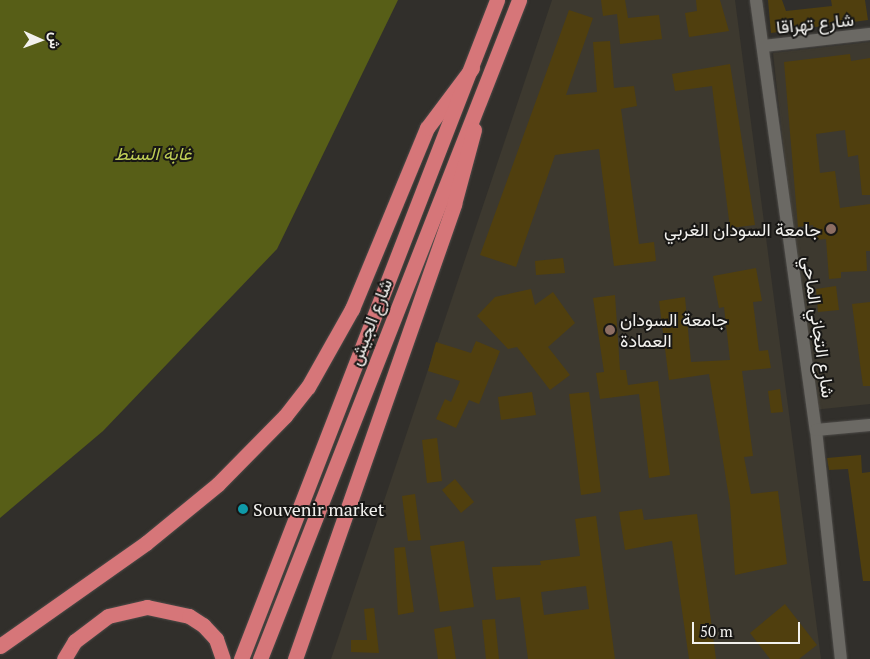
<!DOCTYPE html>
<html>
<head>
<meta charset="utf-8">
<style>
	body { margin:0 }
	#map { position:relative; width:870px; height:659px; overflow:hidden; background:#312f2b; font-family:"PT Serif",Vazirmatn,serif }
	div>[style] { position:absolute }
	.built>* { inset:0; background:#3d392f }
	.green>* { inset:0; background:#575e17 }
	.building>* { inset:0; background:#503f0e }
	.roads { filter:drop-shadow(0 0 1px #4d4b48) drop-shadow(0 0 1px #4d4b48) }
	.minor>* { height:12px; margin:-6px; padding:0 6px; transform-origin:6px; border-radius:6px; background:#6b6964 }
	.trunk>* { height:15px; margin:-7.5px; padding:0 7.5px; transform-origin:7.5px; border-radius:7.5px; background:#d67679 }
	.dots>* { width:14px; height:14px; translate:-50% -50%; box-sizing:border-box; border:2px solid #181715; border-radius:50% }
	span { translate:-50% -50%; white-space:nowrap; text-align:center; line-height:1.15; -webkit-text-stroke:4px #181715; paint-order:stroke }
	.street-label { font-size:18px; color:#f2f1ee }
	.park-label { font-size:18px; color:#becd55; font-style:italic }
	.poi-label { font-size:18px; color:#f2f1ee }
	.right { translate:-100% -50%; text-align:right }
	.left { translate:0 -50%; text-align:left }
	.north { position:absolute; left:15px; top:15px; width:50px; height:50px; -webkit-text-stroke:4px #181715; paint-order:stroke; rotate:92deg; font-size:14px; font-weight:700; line-height:20px; text-align:center; color:#f2f1ee }
	.north::after { content:''; display:block; margin:auto; width:18px; height:22px; background:#f2f1ee; clip-path:polygon(50% 0,100% 100%,50% 72%,0 100%) }
	.scale { position:absolute; left:692px; top:622px; width:108px; height:22px; box-sizing:border-box; border:2px solid #f2f1ee; border-top:0; padding-left:6px; font-size:15px; line-height:18px; white-space:nowrap; color:#f2f1ee; -webkit-text-stroke:4px #181715; paint-order:stroke }
</style>
</head>
<body>
<div id="map">
	<div class="built">
		<i style="clip-path:polygon(552px 0,735px 0,821px 659px,331px 659px)"></i>
		<i style="clip-path:polygon(870px 42px,870px 404px,813px 410px,773px 53px)"></i>
	</div>
	<div class="green">
		<i style="clip-path:polygon(0 0,398px 0,277px 249px,103px 431px,0 518px)"></i>
	</div>
	<div class="building">
		<i style="clip-path:polygon(601px 0,625px 0,628px 18px,659px 15px,662px 39px,620px 44px,617px 14px,603px 16px)"></i>
		<i style="clip-path:polygon(696px 0,720px 0,729px 31px,689px 37px,685px 13px,697px 11px)"></i>
		<i style="clip-path:polygon(768px 0,782px 0,786px 11px,832px 6px,831px 0,865px 0,868px 20px,771px 33px)"></i>
		<i style="clip-path:polygon(569px 10px,593px 18px,566px 95px,597px 92px,593px 42px,610px 41px,614px 88px,634px 86px,637px 106px,621px 109px,639px 244px,654px 242px,656px 261px,614px 266px,599px 149px,555px 155px,516px 267px,480px 255px)"></i>
		<i style="clip-path:polygon(850px 54px,851px 61px,870px 58px,870px 195px,862px 195px,858px 155px,848px 157px,845px 130px,816px 134px,820px 173px,835px 171px,840px 208px,870px 204px,870px 251px,866px 251px,867px 271px,841px 272px,841px 278px,829px 279px,826px 239px,815px 240px,813px 225px,798px 227px,784px 62px)"></i>
		<i style="clip-path:polygon(730px 64px,755px 225px,730px 228px,712px 86px,675px 91px,672px 74px)"></i>
		<i style="clip-path:polygon(563px 258px,565px 273px,536px 275px,535px 261px)"></i>
		<i style="clip-path:polygon(756px 268px,762px 301px,753px 302px,759px 351px,768px 350px,771px 368px,742px 371px,753px 456px,744px 457px,751px 494px,778px 491px,787px 564px,735px 575px,730px 504px,709px 374px,669px 380px,659px 301px,685px 297px,691px 362px,730px 360px,724px 307px,719px 308px,713px 276px)"></i>
		<i style="clip-path:polygon(836px 286px,839px 310px,818px 312px,816px 289px)"></i>
		<i style="clip-path:polygon(531px 289px,535px 305px,553px 292px,575px 323px,548px 347px,570px 375px,550px 390px,517px 347px,508px 349px,477px 316px,495px 297px)"></i>
		<i style="clip-path:polygon(615px 295px,620px 370px,626px 370px,628px 385px,658px 381px,670px 475px,649px 478px,639px 394px,600px 399px,596px 373px,604px 372px,593px 298px)"></i>
		<i style="clip-path:polygon(870px 302px,870px 386px,863px 386px,852px 304px)"></i>
		<i style="clip-path:polygon(476px 341px,500px 351px,479px 404px,469px 400px,456px 428px,436px 419px,445px 399px,451px 402px,460px 381px,428px 371px,436px 342px,471px 353px)"></i>
		<i style="clip-path:polygon(780px 389px,783px 412px,771px 413px,768px 391px)"></i>
		<i style="clip-path:polygon(532px 392px,536px 415px,501px 420px,498px 397px)"></i>
		<i style="clip-path:polygon(589px 392px,601px 492px,581px 495px,569px 394px)"></i>
		<i style="clip-path:polygon(437px 438px,442px 481px,427px 483px,422px 440px)"></i>
		<i style="clip-path:polygon(861px 455px,862px 473px,870px 472px,870px 581px,863px 581px,848px 469px,829px 470px,827px 458px)"></i>
		<i style="clip-path:polygon(455px 479px,474px 502px,461px 513px,442px 490px)"></i>
		<i style="clip-path:polygon(415px 494px,421px 540px,408px 541px,402px 496px)"></i>
		<i style="clip-path:polygon(642px 509px,644px 520px,697px 514px,716px 659px,689px 659px,672px 541px,625px 550px,619px 512px)"></i>
		<i style="clip-path:polygon(evenodd,596px 516px,615px 659px,528px 659px,520px 597px,496px 600px,492px 567px,541px 565px,540px 561px,580px 556px,575px 519px,596px 516px,586px 586px,589px 609px,544px 615px,541px 592px,586px 586px)"></i>
		<i style="clip-path:polygon(464px 541px,474px 607px,440px 612px,430px 546px)"></i>
		<i style="clip-path:polygon(405px 547px,414px 612px,398px 615px,394px 548px)"></i>
		<i style="clip-path:polygon(785px 604px,817px 645px,799px 659px,770px 659px,750px 633px)"></i>
		<i style="clip-path:polygon(374px 608px,379px 653px,351px 652px,351px 640px,367px 640px,364px 609px)"></i>
		<i style="clip-path:polygon(495px 619px,499px 659px,486px 659px,482px 620px)"></i>
		<i style="clip-path:polygon(451px 626px,456px 659px,438px 659px,434px 629px)"></i>
	</div>
	<div class="roads">
		<div class="minor">
			<i style="left:756px;top:0;width:434px;rotate:82.1deg"></i>
			<i style="left:816px;top:430px;width:230px;rotate:83.8deg"></i>
			<i style="left:763px;top:46px;width:108px;rotate:-6.4deg"></i>
			<i style="left:816px;top:430px;width:54px;rotate:-5.3deg"></i>
		</div>
		<div class="trunk">
			<i style="left:0;top:646px;width:179px;rotate:-35.2deg"></i>
			<i style="left:146px;top:543px;width:93px;rotate:-39.3deg"></i>
			<i style="left:218px;top:484px;width:95px;rotate:-45.4deg"></i>
			<i style="left:285px;top:416px;width:37px;rotate:-52deg"></i>
			<i style="left:308px;top:387px;width:90px;rotate:-60.6deg"></i>
			<i style="left:352px;top:309px;width:196px;rotate:-67.5deg"></i>
			<i style="left:427px;top:128px;width:75px;rotate:-53.1deg"></i>
			<i style="left:64px;top:659px;width:21px;rotate:-59deg"></i>
			<i style="left:75px;top:641px;width:41px;rotate:-37.1deg"></i>
			<i style="left:108px;top:616px;width:40px;rotate:-13deg"></i>
			<i style="left:147px;top:607px;width:43px;rotate:12.1deg"></i>
			<i style="left:189px;top:616px;width:17px;rotate:33deg"></i>
			<i style="left:203px;top:625px;width:19px;rotate:47deg"></i>
			<i style="left:216px;top:639px;width:21px;rotate:71deg"></i>
			<i style="left:241px;top:659px;width:707px;rotate:-68.77deg"></i>
			<i style="left:260px;top:659px;width:708px;rotate:-68.54deg"></i>
			<i style="left:295px;top:659px;width:482px;rotate:-70.7deg"></i>
			<i style="left:454px;top:204px;width:77px;rotate:-74.9deg"></i>
		</div>
	</div>
	<div class="dots">
		<i style="left:831px;top:229px;background:#8d6e63"></i>
		<i style="left:610px;top:330px;background:#8d6e63"></i>
		<i style="left:243px;top:509px;background:#0f9aa8"></i>
	</div>
	<div class="street-label">
		<span style="left:815px;top:23px;rotate:-6deg">شارع تهراقا</span>
		<span style="left:370px;top:322px;rotate:-69deg">شارع الجيش</span>
		<span style="left:819px;top:327px;rotate:82deg">شارع التجاني الماحي</span>
	</div>
	<div class="park-label">
		<span style="left:153px;top:153px">غابة السنط</span>
	</div>
	<div class="poi-label">
		<span class="right" style="left:821px;top:229px">جامعة السودان الغربي</span>
		<span class="left" style="left:620px;top:330px">جامعة السودان<br>العمادة</span>
		<span class="left" style="left:253px;top:509px">Souvenir market</span>
	</div>
	<div class="north">ش</div>
	<div class="scale">50 m</div>
</div>
</body>
</html>
